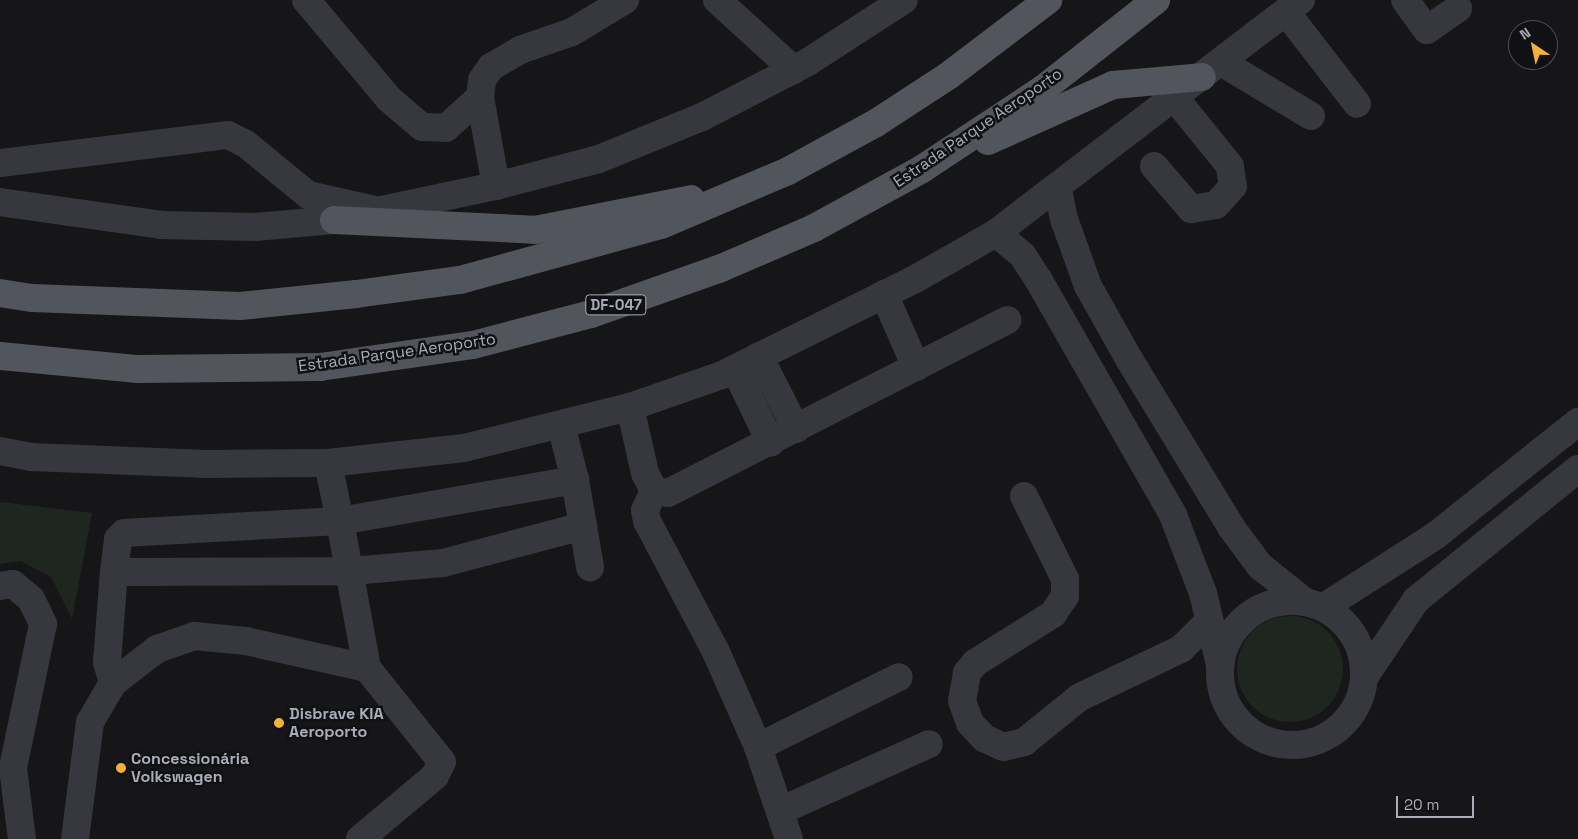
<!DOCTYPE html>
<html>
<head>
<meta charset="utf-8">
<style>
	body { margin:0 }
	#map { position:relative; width:1578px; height:839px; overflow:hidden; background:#161618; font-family:"Space Grotesk",sans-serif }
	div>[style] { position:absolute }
	.green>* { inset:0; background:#1e261f }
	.round { border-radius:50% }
	.minor>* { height:28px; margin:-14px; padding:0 14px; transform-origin:14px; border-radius:14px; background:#37383d }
	.minor>.ring { margin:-14px; padding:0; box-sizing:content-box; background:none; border:28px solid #37383d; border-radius:50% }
	.major>* { height:28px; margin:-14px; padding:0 14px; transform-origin:14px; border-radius:14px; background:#53555c }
	.dots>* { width:14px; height:14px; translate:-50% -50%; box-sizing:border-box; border:2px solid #111113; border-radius:50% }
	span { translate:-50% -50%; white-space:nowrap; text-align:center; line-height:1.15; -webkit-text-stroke:5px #111113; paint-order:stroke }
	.shield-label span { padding:1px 4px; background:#111113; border:1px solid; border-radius:4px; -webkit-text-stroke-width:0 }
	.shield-label { font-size:15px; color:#a8adb8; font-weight:700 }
	.street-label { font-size:16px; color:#a8adb8 }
	.poi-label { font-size:16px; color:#a8adb8; font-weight:700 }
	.left { translate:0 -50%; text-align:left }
	.north { position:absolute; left:1508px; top:20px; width:50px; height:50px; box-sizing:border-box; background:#111113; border:1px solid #4d4f55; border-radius:50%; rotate:326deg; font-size:14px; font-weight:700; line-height:20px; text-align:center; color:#a8adb8 }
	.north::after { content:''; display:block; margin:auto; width:18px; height:22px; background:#f2b134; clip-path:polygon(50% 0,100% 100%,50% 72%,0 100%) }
	.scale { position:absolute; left:1396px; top:796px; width:78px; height:22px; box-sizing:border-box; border:2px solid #a8adb8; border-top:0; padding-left:6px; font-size:15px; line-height:18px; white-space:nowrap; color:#a8adb8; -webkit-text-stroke:4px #111113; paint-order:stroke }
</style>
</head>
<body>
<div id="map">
	<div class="green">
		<i style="clip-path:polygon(0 502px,92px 513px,72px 619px,51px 577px,21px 561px,0 564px)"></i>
		<i class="round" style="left:1237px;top:616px;width:106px;height:106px"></i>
	</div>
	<div class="minor">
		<i style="left:306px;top:0;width:129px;rotate:50deg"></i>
		<i style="left:389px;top:99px;width:43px;rotate:40.3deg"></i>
		<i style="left:422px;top:127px;width:24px;rotate:2deg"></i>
		<i style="left:446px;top:128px;width:46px;rotate:-42.4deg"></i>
		<i style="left:717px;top:0;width:104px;rotate:42.3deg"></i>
		<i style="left:1405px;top:0;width:37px;rotate:54deg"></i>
		<i style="left:1427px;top:30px;width:38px;rotate:-35deg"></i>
		<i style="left:1286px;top:12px;width:116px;rotate:52.3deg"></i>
		<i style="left:1221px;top:62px;width:105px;rotate:31deg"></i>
		<i style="left:0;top:163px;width:230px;rotate:-7deg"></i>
		<i style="left:228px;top:135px;width:20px;rotate:27deg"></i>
		<i style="left:246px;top:144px;width:80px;rotate:39.4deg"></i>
		<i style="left:308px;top:195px;width:65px;rotate:12.5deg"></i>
		<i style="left:1154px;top:166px;width:57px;rotate:49.3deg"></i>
		<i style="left:1191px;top:209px;width:25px;rotate:-9deg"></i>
		<i style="left:1216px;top:205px;width:25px;rotate:-48deg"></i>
		<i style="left:1233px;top:186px;width:20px;rotate:-99deg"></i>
		<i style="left:1230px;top:166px;width:87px;rotate:-129deg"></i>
		<i style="left:496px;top:186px;width:90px;rotate:-100.2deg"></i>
		<i style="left:480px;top:97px;width:17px;rotate:-83deg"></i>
		<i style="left:482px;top:80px;width:16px;rotate:-55deg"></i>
		<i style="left:491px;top:67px;width:34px;rotate:-30deg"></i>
		<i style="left:520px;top:50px;width:55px;rotate:-19.1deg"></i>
		<i style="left:572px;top:32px;width:62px;rotate:-31.1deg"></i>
		<i style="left:1058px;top:189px;width:31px;rotate:79deg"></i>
		<i style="left:1064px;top:219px;width:71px;rotate:70.3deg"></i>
		<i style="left:1088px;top:286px;width:84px;rotate:60.7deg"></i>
		<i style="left:1129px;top:359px;width:197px;rotate:58.7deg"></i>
		<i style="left:1231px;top:527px;width:49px;rotate:53.4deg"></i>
		<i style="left:1260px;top:566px;width:56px;rotate:38.5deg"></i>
		<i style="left:0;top:202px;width:163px;rotate:8.1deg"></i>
		<i style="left:161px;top:225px;width:94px;rotate:1.2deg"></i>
		<i style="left:255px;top:227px;width:79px;rotate:-5.1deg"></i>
		<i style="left:334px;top:220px;width:166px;rotate:-11.9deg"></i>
		<i style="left:496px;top:186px;width:106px;rotate:-14.7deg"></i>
		<i style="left:599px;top:159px;width:111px;rotate:-22.2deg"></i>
		<i style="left:702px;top:117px;width:119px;rotate:-27.4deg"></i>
		<i style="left:808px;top:62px;width:114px;rotate:-32.9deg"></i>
		<i style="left:996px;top:233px;width:35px;rotate:40deg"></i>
		<i style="left:1023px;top:256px;width:27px;rotate:57deg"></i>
		<i style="left:1038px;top:279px;width:272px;rotate:60.2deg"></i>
		<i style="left:1173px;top:515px;width:84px;rotate:69deg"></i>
		<i style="left:1203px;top:593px;width:74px;rotate:76.7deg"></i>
		<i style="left:884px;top:294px;width:80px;rotate:66.3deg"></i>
		<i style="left:759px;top:356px;width:82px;rotate:63.1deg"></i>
		<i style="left:735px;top:369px;width:82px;rotate:64.1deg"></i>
		<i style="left:630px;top:407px;width:68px;rotate:77.2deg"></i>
		<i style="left:645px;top:473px;width:20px;rotate:63deg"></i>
		<i style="left:654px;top:491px;width:14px;rotate:8deg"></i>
		<i style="left:668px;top:493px;width:381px;rotate:-27deg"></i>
		<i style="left:561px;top:425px;width:57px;rotate:75.7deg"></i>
		<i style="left:0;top:451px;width:32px;rotate:11deg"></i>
		<i style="left:31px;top:457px;width:171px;rotate:2.3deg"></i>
		<i style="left:202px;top:464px;width:126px;rotate:-0.5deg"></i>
		<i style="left:328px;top:463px;width:137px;rotate:-6.3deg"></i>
		<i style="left:464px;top:448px;width:171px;rotate:-13.9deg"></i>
		<i style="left:630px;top:407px;width:97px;rotate:-19.2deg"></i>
		<i style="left:722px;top:375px;width:218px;rotate:-26.4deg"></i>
		<i style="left:917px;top:278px;width:91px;rotate:-29.7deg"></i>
		<i style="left:996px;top:233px;width:384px;rotate:-37.4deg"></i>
		<i style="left:328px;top:463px;width:59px;rotate:78.3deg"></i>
		<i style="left:340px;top:521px;width:239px;rotate:-9.9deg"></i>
		<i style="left:575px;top:480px;width:47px;rotate:80.1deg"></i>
		<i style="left:654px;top:491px;width:21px;rotate:115deg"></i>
		<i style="left:645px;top:510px;width:11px;rotate:80deg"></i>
		<i style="left:647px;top:521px;width:148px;rotate:62.2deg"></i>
		<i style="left:716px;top:652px;width:104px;rotate:66.1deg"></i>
		<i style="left:758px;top:747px;width:97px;rotate:71.4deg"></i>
		<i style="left:1024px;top:496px;width:93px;rotate:63.7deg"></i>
		<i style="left:1065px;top:579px;width:17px;rotate:90deg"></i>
		<i style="left:1065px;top:596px;width:22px;rotate:124deg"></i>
		<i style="left:1053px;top:614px;width:92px;rotate:147.9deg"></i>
		<i style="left:975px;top:663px;width:13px;rotate:129deg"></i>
		<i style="left:967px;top:673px;width:28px;rotate:100deg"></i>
		<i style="left:962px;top:701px;width:23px;rotate:70deg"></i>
		<i style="left:970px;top:723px;width:21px;rotate:47deg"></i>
		<i style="left:984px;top:738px;width:21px;rotate:25deg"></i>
		<i style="left:1003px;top:747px;width:22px;rotate:-13deg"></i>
		<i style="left:1024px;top:742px;width:72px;rotate:-38.8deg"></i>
		<i style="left:1080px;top:697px;width:112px;rotate:-25.4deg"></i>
		<i style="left:1181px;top:649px;width:40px;rotate:-45deg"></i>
		<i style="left:114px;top:572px;width:33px;rotate:-83deg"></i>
		<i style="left:118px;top:539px;width:8px;rotate:-45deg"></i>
		<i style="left:124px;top:533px;width:216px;rotate:-3.2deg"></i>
		<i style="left:340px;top:521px;width:149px;rotate:79.6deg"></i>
		<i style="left:367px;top:668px;width:120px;rotate:51.4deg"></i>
		<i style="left:442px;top:762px;width:16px;rotate:117deg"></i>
		<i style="left:435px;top:776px;width:98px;rotate:140deg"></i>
		<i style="left:0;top:586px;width:13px;rotate:-9deg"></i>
		<i style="left:13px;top:584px;width:23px;rotate:40deg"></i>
		<i style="left:31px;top:599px;width:28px;rotate:64deg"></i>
		<i style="left:43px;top:624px;width:147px;rotate:101.8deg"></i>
		<i style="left:13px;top:768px;width:72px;rotate:82.8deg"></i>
		<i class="ring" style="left:1220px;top:601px;width:116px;height:116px"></i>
		<i style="left:1324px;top:607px;width:132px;rotate:-32.6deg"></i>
		<i style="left:1435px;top:536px;width:183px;rotate:-38.6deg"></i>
		<i style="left:1365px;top:676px;width:92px;rotate:-56.1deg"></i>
		<i style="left:1416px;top:600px;width:208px;rotate:-39deg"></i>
		<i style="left:113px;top:683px;width:22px;rotate:-106deg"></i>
		<i style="left:107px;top:662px;width:90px;rotate:-85.6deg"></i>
		<i style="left:114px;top:572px;width:238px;rotate:-0.2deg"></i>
		<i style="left:352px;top:571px;width:91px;rotate:-5deg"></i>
		<i style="left:443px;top:563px;width:145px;rotate:-14.8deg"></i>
		<i style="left:583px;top:526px;width:42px;rotate:80.3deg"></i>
		<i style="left:758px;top:747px;width:157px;rotate:-26.4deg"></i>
		<i style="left:780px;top:811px;width:163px;rotate:-24.2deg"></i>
		<i style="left:75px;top:839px;width:118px;rotate:-82.7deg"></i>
		<i style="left:90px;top:722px;width:45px;rotate:-59.5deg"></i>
		<i style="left:113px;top:683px;width:56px;rotate:-37.7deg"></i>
		<i style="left:157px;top:649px;width:39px;rotate:-19deg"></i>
		<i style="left:194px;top:636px;width:52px;rotate:5.5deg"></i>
		<i style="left:246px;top:641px;width:124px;rotate:12.6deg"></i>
	</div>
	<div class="major">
		<i style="left:988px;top:141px;width:137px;rotate:-24.1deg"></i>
		<i style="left:1113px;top:85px;width:89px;rotate:-5.1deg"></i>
		<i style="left:334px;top:220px;width:201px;rotate:2.8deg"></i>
		<i style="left:535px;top:230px;width:159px;rotate:-11.2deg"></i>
		<i style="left:0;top:293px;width:32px;rotate:9deg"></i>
		<i style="left:32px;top:298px;width:208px;rotate:2.2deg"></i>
		<i style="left:240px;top:306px;width:117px;rotate:-5.9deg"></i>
		<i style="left:356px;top:294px;width:105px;rotate:-7.7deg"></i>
		<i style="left:460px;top:280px;width:208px;rotate:-15.3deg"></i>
		<i style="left:661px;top:225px;width:138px;rotate:-23deg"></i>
		<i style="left:788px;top:171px;width:100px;rotate:-28.6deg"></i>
		<i style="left:876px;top:123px;width:86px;rotate:-33.1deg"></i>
		<i style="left:948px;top:76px;width:126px;rotate:-37.2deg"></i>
		<i style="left:0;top:356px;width:139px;rotate:5.4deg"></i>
		<i style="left:138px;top:369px;width:182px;rotate:-0.6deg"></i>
		<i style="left:320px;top:367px;width:155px;rotate:-8.2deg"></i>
		<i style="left:473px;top:345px;width:122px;rotate:-14.7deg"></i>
		<i style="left:591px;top:314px;width:136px;rotate:-19.4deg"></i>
		<i style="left:719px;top:269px;width:103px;rotate:-23.3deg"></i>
		<i style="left:814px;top:228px;width:123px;rotate:-28.6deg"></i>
		<i style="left:922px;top:169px;width:145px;rotate:-33.5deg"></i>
		<i style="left:1043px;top:89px;width:144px;rotate:-38.2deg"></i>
	</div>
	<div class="dots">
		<i style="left:279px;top:723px;background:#f2b134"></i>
		<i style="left:121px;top:768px;background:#f2b134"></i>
	</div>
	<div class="shield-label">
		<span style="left:616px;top:305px">DF-047</span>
	</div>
	<div class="street-label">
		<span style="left:978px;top:128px;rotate:-34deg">Estrada Parque Aeroporto</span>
		<span style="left:397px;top:353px;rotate:-8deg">Estrada Parque Aeroporto</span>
	</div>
	<div class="poi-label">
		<span class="left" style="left:289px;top:723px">Disbrave KIA<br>Aeroporto</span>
		<span class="left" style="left:131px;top:768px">Concessionária<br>Volkswagen</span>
	</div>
	<div class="north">N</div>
	<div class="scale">20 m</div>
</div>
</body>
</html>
